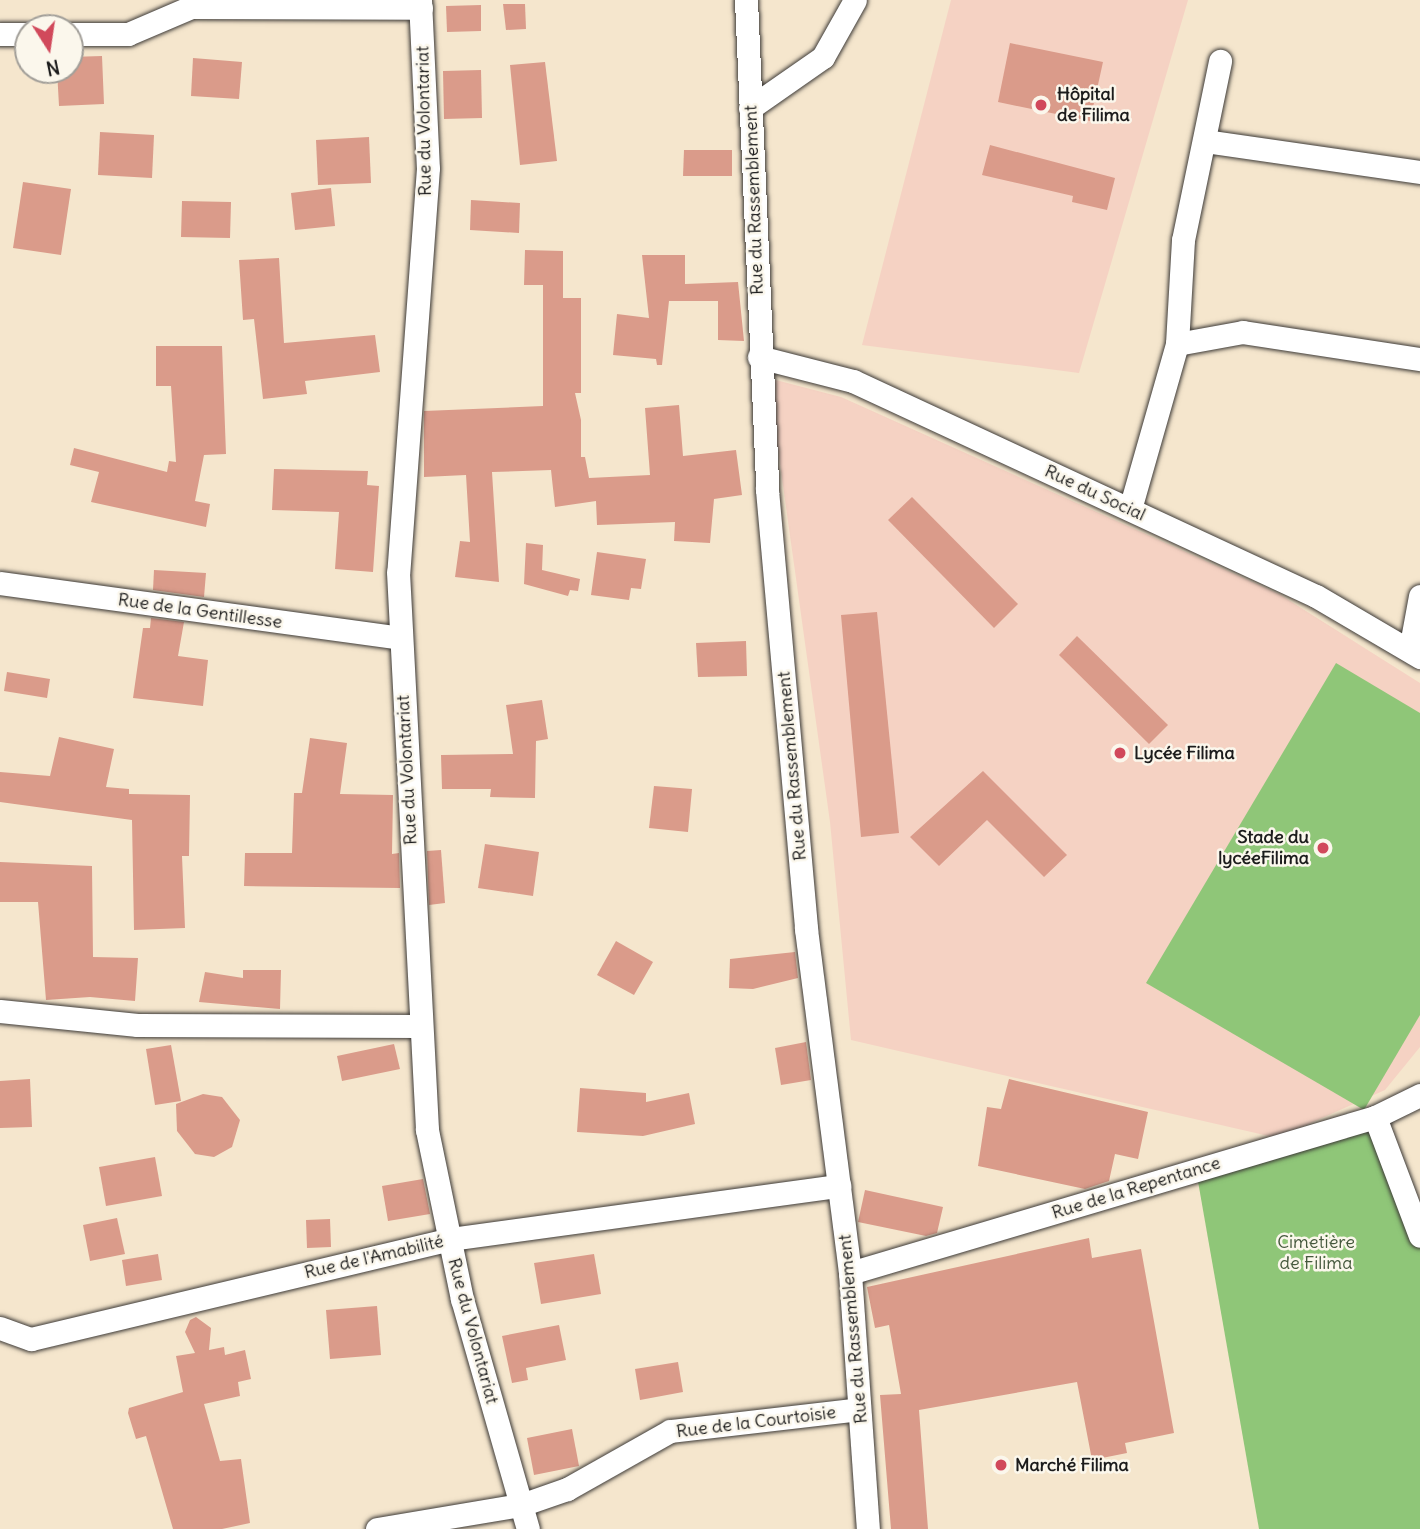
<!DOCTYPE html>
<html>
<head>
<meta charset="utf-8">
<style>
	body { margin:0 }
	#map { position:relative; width:1420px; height:1529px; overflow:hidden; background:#f5e6cd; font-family:Delius,sans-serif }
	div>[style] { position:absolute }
	.built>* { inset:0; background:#f5d2c3 }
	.green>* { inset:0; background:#8fc678 }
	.building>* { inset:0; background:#da9b8a }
	.roads { filter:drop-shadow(0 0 2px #3d3a37) drop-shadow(0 0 2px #3d3a37) }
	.minor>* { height:23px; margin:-11.5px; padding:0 11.5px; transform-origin:11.5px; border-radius:11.5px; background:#fff }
	.dots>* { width:19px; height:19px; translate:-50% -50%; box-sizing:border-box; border:4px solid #fbf7ec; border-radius:50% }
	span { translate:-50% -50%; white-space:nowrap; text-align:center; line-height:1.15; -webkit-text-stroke:5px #fbf7ec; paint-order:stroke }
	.poi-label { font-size:18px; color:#1c1c1c; font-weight:700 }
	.left { translate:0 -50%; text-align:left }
	.right { translate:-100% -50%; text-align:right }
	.street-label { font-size:18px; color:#1c1c1c }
	.park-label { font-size:18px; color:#44583c }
	.north { position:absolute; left:14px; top:14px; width:70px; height:70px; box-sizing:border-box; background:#fbf7ec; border:2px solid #a29f99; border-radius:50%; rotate:168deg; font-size:19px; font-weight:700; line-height:28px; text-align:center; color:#1c1c1c }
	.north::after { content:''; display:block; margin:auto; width:24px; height:32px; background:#d1495b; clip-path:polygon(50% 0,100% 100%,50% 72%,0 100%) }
</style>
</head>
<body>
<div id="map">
	<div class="built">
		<i style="clip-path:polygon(951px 0,1188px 0,1079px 373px,862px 345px)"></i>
		<i style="clip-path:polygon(768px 378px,841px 397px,1279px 594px,1420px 683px,1420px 1047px,1385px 1090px,1277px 1138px,851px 1040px,830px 822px)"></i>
	</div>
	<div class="green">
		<i style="clip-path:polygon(1336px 663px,1420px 713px,1420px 1015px,1364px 1110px,1146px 983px)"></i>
		<i style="clip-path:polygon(1375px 1117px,1420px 1236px,1420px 1529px,1259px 1529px,1196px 1170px)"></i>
	</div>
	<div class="building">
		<i style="clip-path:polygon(503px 4px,525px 4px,526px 29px,506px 30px)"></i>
		<i style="clip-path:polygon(481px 5px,481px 31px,447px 32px,446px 6px)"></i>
		<i style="clip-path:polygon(1010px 43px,1103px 62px,1090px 121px,998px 102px)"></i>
		<i style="clip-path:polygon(102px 56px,104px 104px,59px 106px,57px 70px,70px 70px,70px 57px)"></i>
		<i style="clip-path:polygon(193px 58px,242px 62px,239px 99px,191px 96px)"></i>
		<i style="clip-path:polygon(545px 62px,557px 161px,520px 165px,510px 65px)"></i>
		<i style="clip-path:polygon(481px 70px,482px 118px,444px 119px,443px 71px)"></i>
		<i style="clip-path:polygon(100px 132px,154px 135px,152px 178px,98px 175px)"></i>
		<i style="clip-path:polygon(369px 137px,371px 183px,318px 185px,316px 140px)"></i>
		<i style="clip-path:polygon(990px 145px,1115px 178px,1107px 210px,1072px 202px,1073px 196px,982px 175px)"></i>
		<i style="clip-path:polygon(684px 150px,732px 150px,732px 176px,683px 176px)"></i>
		<i style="clip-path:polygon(23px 182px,71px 189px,61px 255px,13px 248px)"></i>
		<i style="clip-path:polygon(331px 188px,335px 226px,295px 230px,291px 193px)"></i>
		<i style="clip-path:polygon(471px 200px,520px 203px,519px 233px,470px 230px)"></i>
		<i style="clip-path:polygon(182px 201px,231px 202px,230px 238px,181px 237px)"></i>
		<i style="clip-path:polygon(525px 250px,563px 251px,563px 298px,581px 298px,581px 393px,575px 393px,581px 420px,581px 457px,585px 457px,589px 478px,650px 475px,645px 408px,679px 405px,683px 456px,736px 450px,742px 495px,714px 499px,710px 543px,674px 541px,675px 522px,597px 525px,596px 501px,555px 507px,551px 470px,492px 472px,499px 582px,455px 577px,460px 541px,470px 542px,466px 475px,424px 477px,424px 411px,543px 406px,543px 285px,524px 285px)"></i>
		<i style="clip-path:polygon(642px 255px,685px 255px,685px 284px,738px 282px,744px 341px,718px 340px,718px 301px,669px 301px,662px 365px,657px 365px,656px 359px,613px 355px,617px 314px,649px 318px)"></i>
		<i style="clip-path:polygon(279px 258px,284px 343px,375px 335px,380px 372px,305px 381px,307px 394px,263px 399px,254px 319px,243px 320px,239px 260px)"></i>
		<i style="clip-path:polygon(156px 346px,222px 346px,226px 454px,204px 455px,195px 501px,210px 504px,206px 527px,91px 502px,99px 472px,70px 465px,74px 448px,167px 472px,169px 461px,176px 462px,171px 386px,156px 386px)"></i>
		<i style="clip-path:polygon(274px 469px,368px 471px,367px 485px,379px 486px,373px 572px,335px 569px,339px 512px,272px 510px)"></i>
		<i style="clip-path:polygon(912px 497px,1018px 604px,994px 628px,888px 520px)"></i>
		<i style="clip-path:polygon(526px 543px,543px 545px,542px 570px,580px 579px,578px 591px,570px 590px,568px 596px,524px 584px)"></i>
		<i style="clip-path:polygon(597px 552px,646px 559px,641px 589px,631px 588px,629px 600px,591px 595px)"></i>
		<i style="clip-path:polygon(154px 570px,206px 573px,204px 597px,153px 590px)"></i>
		<i style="clip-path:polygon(877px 612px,899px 833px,861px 837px,841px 615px)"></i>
		<i style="clip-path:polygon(151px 618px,184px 622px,178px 656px,208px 660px,203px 706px,133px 698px,143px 628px,150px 628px)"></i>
		<i style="clip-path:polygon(1077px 636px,1168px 725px,1149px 744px,1059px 655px)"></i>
		<i style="clip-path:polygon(746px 641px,747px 676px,698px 677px,696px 643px)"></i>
		<i style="clip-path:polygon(7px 672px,50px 679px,47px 698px,4px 691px)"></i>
		<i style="clip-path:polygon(542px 700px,548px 739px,536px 741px,535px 798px,490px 797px,491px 789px,442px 789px,441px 755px,513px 754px,506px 705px)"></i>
		<i style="clip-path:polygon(59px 737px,114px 749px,106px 787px,129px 789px,129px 794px,190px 795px,189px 856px,182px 856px,185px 928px,134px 930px,132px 820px,0 802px,0 772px,50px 776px)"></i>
		<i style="clip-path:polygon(310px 738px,347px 743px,340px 794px,393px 795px,392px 854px,399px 853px,400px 888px,244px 886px,245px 853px,292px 853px,294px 793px,302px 793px)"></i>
		<i style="clip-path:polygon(983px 771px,1067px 855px,1044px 877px,987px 820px,939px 866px,910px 837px)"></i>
		<i style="clip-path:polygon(654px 786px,692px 789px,688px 832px,649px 828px)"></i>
		<i style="clip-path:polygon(485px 844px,539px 852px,533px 896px,478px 888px)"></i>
		<i style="clip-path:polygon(441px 850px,445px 903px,429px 905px,427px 851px)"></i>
		<i style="clip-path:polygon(0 862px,92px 866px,93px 957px,138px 958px,135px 1001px,90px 997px,46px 1000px,38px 902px,0 902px)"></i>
		<i style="clip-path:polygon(616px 941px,653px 962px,634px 995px,597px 975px)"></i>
		<i style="clip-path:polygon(795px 952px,798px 978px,753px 989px,729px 988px,730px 959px)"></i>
		<i style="clip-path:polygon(243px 970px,281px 970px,280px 1009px,199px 1002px,205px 972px,243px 978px)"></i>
		<i style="clip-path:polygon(806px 1042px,811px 1080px,781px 1085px,775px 1048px)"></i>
		<i style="clip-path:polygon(394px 1044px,400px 1069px,342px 1081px,337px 1056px)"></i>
		<i style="clip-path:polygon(171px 1045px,181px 1101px,155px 1105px,146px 1049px)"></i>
		<i style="clip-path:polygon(30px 1079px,32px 1127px,0 1128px,0 1081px)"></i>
		<i style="clip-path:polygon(1009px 1079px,1148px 1112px,1138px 1159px,1115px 1154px,1109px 1181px,1085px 1189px,978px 1166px,987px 1107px,1001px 1109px)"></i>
		<i style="clip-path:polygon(580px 1088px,646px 1093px,646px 1102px,689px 1093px,695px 1124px,643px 1136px,577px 1132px)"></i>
		<i style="clip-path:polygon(203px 1094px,222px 1097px,240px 1120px,232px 1147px,214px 1157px,195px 1154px,177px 1131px,176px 1104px)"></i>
		<i style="clip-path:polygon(155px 1157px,162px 1196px,106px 1206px,99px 1167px)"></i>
		<i style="clip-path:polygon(423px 1179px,430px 1214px,388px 1221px,382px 1186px)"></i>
		<i style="clip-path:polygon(865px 1190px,943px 1207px,937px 1233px,926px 1236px,858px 1222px)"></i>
		<i style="clip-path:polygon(117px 1218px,125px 1254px,90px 1261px,83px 1225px)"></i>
		<i style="clip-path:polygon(330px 1219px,331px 1247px,307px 1248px,306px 1220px)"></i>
		<i style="clip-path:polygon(1089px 1238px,1092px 1258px,1141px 1249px,1174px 1433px,1125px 1443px,1127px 1453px,1092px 1460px,1077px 1382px,919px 1410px,928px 1529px,891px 1529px,880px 1395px,901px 1394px,889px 1325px,875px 1328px,867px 1287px)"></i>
		<i style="clip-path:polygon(158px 1254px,162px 1280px,126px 1286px,122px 1260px)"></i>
		<i style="clip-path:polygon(594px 1254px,601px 1294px,541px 1304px,534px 1263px)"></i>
		<i style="clip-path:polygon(377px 1306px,381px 1355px,330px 1359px,326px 1310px)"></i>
		<i style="clip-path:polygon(196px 1317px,211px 1328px,209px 1350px,224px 1347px,225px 1355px,245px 1350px,251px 1379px,238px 1382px,240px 1396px,204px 1404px,220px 1461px,241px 1459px,250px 1523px,222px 1529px,173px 1529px,146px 1436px,136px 1439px,128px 1413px,129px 1408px,183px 1392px,176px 1356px,195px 1353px,185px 1332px,190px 1320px)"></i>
		<i style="clip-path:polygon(559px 1325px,566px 1360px,526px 1368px,528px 1380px,512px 1383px,502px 1336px)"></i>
		<i style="clip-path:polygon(678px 1362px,683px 1392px,640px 1400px,635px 1369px)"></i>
		<i style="clip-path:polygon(572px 1429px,579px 1466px,534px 1475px,527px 1438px)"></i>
	</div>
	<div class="roads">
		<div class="minor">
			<i style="left:420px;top:0;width:168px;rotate:87.3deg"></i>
			<i style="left:428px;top:168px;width:405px;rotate:94.2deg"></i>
			<i style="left:398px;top:572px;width:559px;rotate:87.02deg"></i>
			<i style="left:427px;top:1130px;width:173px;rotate:78.3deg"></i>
			<i style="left:462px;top:1299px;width:239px;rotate:74deg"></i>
			<i style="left:746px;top:0;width:490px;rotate:87.5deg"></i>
			<i style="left:767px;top:490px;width:441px;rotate:84.9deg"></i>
			<i style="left:806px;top:929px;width:347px;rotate:82.7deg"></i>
			<i style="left:850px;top:1273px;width:257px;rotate:86deg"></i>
			<i style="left:0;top:34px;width:28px"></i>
			<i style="left:70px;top:34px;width:58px"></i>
			<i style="left:128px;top:34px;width:69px;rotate:-23.2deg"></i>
			<i style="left:191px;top:7px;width:230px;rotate:0.2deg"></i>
			<i style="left:750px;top:108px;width:89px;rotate:-34.9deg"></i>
			<i style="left:823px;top:57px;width:65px;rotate:-60.7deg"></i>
			<i style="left:1205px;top:141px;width:217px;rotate:8.2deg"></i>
			<i style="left:1177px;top:344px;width:104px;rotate:-86.7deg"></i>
			<i style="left:1183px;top:240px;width:183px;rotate:-78.3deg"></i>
			<i style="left:759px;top:357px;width:97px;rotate:14.3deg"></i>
			<i style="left:853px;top:381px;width:510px;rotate:24.91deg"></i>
			<i style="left:1316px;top:596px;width:121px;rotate:30.4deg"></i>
			<i style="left:1130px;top:509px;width:172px;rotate:-74.1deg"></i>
			<i style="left:1177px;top:344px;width:67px;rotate:-10.3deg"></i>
			<i style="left:1243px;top:332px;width:179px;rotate:8.7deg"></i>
			<i style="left:0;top:583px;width:404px;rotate:7.8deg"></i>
			<i style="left:1410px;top:650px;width:55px;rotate:-79.5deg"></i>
			<i style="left:0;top:1011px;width:138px;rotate:5.8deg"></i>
			<i style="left:137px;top:1025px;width:283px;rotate:0.2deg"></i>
			<i style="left:1375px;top:1117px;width:127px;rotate:69.3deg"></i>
			<i style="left:850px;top:1273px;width:548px;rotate:-16.55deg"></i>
			<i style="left:1375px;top:1117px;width:50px;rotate:-26.1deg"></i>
			<i style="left:0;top:1328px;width:33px;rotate:20deg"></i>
			<i style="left:31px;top:1339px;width:431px;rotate:-13.4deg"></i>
			<i style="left:450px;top:1239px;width:393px;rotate:-7.8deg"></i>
			<i style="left:377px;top:1529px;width:146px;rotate:-9.5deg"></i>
			<i style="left:521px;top:1505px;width:49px;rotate:-19.2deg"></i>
			<i style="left:567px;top:1489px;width:118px;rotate:-29.4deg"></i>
			<i style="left:670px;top:1431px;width:190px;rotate:-6.6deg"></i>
		</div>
	</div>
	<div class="dots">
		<i style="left:1041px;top:105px;background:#d1495b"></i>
		<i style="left:1120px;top:753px;background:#d1495b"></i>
		<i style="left:1323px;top:848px;background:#d1495b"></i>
		<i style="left:1001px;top:1465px;background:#d1495b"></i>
	</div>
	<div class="poi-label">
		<span class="left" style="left:1057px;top:105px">Hôpital<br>de Filima</span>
		<span class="left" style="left:1134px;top:753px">Lycée Filima</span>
		<span class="right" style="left:1309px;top:848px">Stade du<br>lycéeFilima</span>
		<span class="left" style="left:1015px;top:1465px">Marché Filima</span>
	</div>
	<div class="street-label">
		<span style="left:424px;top:121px;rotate:-91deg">Rue du Volontariat</span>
		<span style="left:754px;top:200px;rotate:-92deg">Rue du Rassemblement</span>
		<span style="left:1095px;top:493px;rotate:25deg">Rue du Social</span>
		<span style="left:200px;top:611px;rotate:8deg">Rue de la Gentillesse</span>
		<span style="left:792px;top:766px;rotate:-95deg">Rue du Rassemblement</span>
		<span style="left:407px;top:770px;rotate:-93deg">Rue du Volontariat</span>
		<span style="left:1136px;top:1188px;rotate:-17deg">Rue de la Repentance</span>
		<span style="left:374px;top:1257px;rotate:-13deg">Rue de l'Amabilité</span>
		<span style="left:853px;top:1329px;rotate:-95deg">Rue du Rassemblement</span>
		<span style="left:473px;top:1331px;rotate:75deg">Rue du Volontariat</span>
		<span style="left:756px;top:1422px;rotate:-7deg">Rue de la Courtoisie</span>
	</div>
	<div class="park-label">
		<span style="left:1316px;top:1253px">Cimetière<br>de Filima</span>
	</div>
	<div class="north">N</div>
</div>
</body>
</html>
